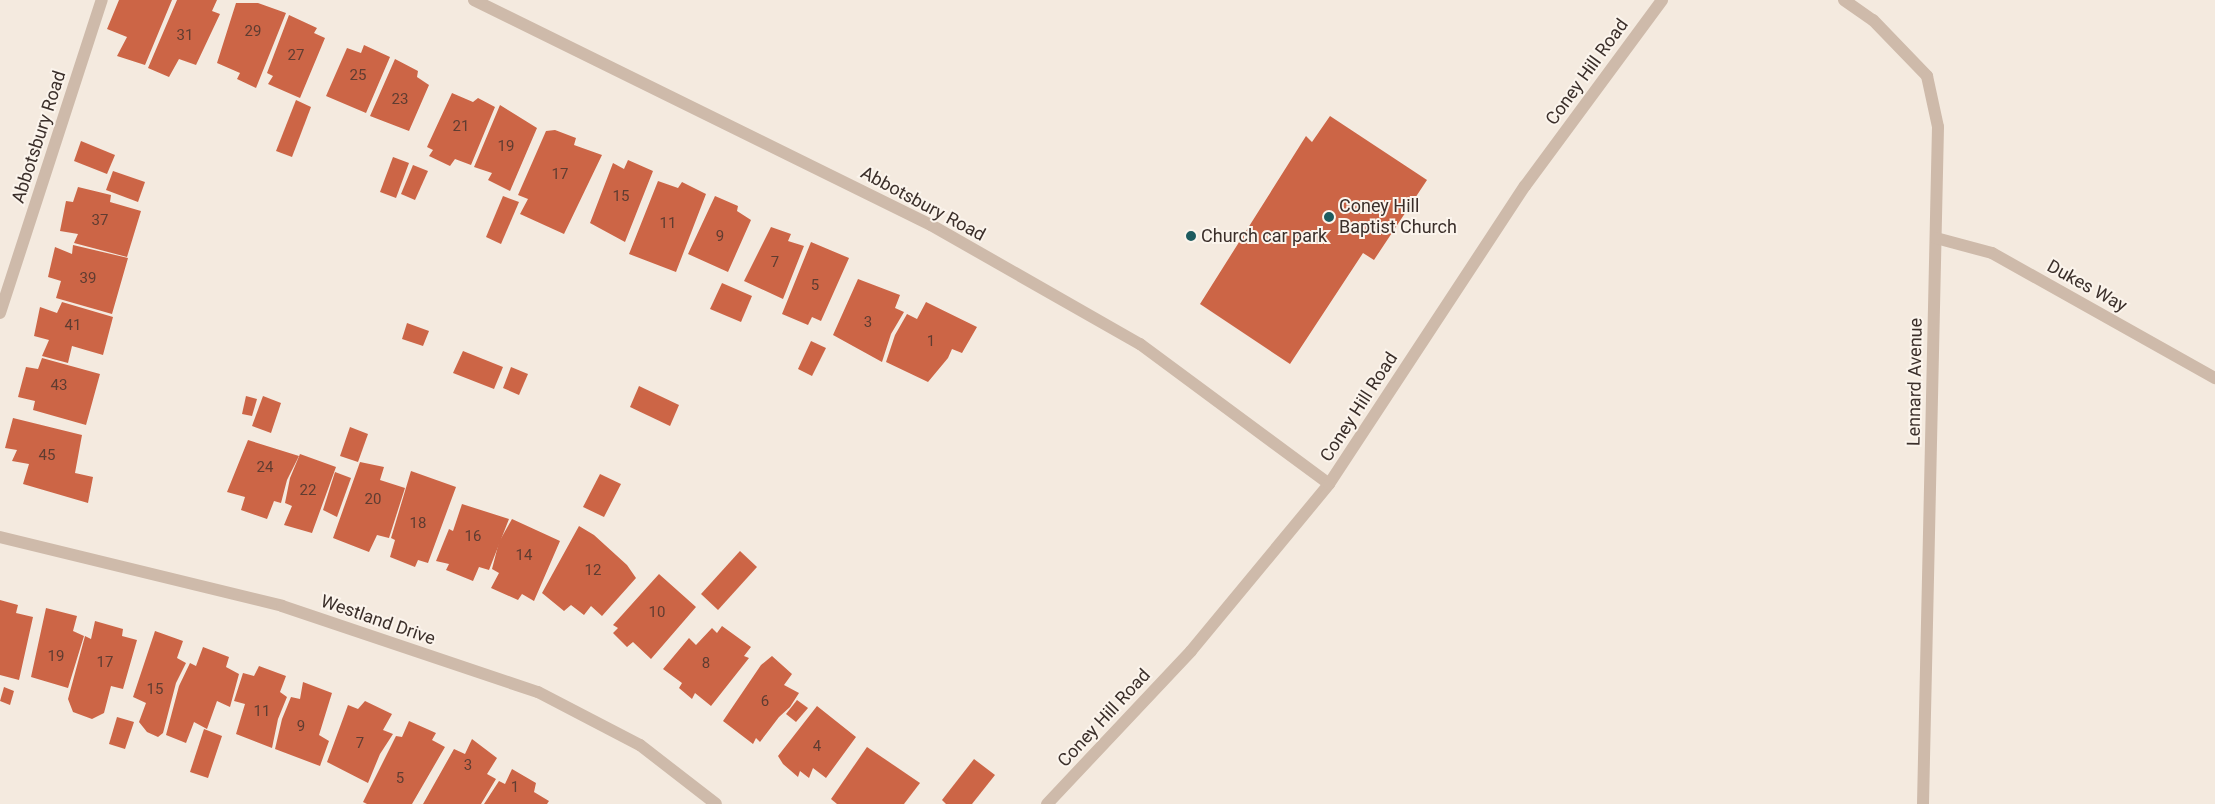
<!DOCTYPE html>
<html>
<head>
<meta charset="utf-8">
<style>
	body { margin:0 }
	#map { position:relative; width:2215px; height:804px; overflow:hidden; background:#f4eadf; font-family:Roboto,sans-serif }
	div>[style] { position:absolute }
	.building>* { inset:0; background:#cc6546 }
	.minor>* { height:12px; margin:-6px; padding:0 6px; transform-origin:6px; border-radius:6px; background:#cebaaa }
	.dots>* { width:14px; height:14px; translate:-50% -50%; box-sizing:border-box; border:2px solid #fbf4ec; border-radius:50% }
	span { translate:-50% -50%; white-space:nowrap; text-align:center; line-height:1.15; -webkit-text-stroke:4px #fbf4ec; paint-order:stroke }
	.number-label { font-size:15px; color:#5f3c31 }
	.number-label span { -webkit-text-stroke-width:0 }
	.street-label { font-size:18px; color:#3b2f2a }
	.poi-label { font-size:18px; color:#3b2f2a }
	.left { translate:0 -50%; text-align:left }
</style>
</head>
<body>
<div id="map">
	<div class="building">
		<i style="clip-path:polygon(119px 0,172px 0,145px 65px,117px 56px,127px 37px,107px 29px)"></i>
		<i style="clip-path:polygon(177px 0,217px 0,212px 11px,220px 14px,196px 65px,179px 59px,169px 77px,148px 68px)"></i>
		<i style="clip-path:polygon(236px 3px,258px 3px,286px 13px,256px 88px,237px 79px,240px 73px,217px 63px)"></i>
		<i style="clip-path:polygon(289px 15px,317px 28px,314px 33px,325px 38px,300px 98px,268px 84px,273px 76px,267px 73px)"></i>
		<i style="clip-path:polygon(364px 45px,390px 57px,366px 113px,326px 96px,347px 48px,361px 53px)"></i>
		<i style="clip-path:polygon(395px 59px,418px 71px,417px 77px,429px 85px,409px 131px,370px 116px)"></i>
		<i style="clip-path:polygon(452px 93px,473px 102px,478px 98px,495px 107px,471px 165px,455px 159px,450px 166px,429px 156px,433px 150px,427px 147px)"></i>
		<i style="clip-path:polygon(296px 100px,311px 107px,292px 157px,276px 151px)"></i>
		<i style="clip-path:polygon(500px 105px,537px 128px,510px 191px,488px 180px,492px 173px,474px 167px)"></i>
		<i style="clip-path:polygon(1330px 116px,1427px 180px,1374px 260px,1363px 253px,1290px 364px,1200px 304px,1306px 136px,1312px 142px)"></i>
		<i style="clip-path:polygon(555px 130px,576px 138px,574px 145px,602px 155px,564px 234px,520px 214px,528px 199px,518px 195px,546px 131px)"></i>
		<i style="clip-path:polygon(81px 141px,115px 155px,107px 174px,74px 161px)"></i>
		<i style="clip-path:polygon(393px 157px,409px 163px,396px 198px,380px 192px)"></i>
		<i style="clip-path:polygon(628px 160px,653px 171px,625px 242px,590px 223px,613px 163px,624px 169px)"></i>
		<i style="clip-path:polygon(413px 165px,428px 171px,415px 200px,401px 194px)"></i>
		<i style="clip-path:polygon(113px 171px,145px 182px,138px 202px,106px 190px)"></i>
		<i style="clip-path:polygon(658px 181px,678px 188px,682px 182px,706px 194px,676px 272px,629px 254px)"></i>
		<i style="clip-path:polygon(78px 187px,111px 195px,110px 202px,141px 211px,127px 257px,74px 243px,78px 234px,60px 231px,66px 201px,73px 202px)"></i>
		<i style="clip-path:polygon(503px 196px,519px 202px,501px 244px,486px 237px)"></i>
		<i style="clip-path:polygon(715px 196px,738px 206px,737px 211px,751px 220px,728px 272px,688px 254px)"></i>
		<i style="clip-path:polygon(771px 227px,791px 234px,788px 241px,804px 246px,783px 299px,744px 281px)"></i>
		<i style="clip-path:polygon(811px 242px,849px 258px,821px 321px,812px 317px,808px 325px,782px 314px)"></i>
		<i style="clip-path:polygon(73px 245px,128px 258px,112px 314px,56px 298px,61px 281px,48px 277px,55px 247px,72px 254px)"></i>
		<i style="clip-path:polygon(858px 279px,900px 295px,895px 308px,904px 312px,891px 334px,882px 362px,833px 335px)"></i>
		<i style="clip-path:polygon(722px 283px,752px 296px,741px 322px,710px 309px)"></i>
		<i style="clip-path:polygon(62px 302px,113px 317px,103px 355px,72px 346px,68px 363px,42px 356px,49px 340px,34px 336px,40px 307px,57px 313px)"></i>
		<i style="clip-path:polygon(926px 302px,977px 327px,962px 353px,952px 349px,948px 358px,928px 382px,886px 362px,895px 335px,907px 314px,917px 319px)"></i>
		<i style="clip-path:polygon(407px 323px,429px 331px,423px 346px,402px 339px)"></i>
		<i style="clip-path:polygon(811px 341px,826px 348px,812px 376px,798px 369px)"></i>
		<i style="clip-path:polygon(463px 351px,503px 367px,494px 389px,453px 373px)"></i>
		<i style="clip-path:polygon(42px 358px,100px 374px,86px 425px,33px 410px,35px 401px,18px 397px,26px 367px,38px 369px)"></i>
		<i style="clip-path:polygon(511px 367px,528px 374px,519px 395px,503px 388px)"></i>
		<i style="clip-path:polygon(639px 386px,679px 405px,670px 426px,630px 407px)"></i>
		<i style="clip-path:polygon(246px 396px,257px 399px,252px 416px,242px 414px)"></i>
		<i style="clip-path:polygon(263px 396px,281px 403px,271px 433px,252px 426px)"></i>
		<i style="clip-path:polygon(13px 418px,82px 435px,75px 473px,93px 477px,88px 503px,23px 484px,29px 464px,12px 461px,17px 450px,5px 448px)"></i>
		<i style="clip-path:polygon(350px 427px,368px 434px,358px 462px,340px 456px)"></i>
		<i style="clip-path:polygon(248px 440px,299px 456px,287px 480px,281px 503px,274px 501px,267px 519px,241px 510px,245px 497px,227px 492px)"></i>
		<i style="clip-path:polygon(300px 454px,336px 467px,312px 533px,284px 525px,292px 506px,285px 503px,290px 478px)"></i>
		<i style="clip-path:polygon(360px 462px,384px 467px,380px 480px,405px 488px,389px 538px,377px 535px,369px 552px,333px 538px)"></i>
		<i style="clip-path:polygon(411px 471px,456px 487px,428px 563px,418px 560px,415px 567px,390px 557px,395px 540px,391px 538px)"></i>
		<i style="clip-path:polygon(335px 472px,351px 478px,337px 517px,323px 510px)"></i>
		<i style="clip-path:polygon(600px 474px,621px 484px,604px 517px,583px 507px)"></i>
		<i style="clip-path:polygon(462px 504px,509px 519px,489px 570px,479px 567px,473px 581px,446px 570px,449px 564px,436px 561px,449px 529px,453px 531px)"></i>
		<i style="clip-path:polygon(512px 519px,560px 541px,534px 601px,522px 594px,518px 600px,491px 588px,499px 573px,492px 569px,499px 542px)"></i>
		<i style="clip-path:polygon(579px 526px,594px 535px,627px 565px,636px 578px,602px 616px,591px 606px,584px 615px,571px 605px,564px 611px,542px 593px)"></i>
		<i style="clip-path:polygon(740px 551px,757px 567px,718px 610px,701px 594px)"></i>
		<i style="clip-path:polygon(659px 574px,696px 607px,651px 659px,633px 642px,627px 647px,613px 633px,618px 628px,613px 625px)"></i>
		<i style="clip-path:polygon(0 600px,18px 605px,16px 613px,33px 617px,19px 680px,0 675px)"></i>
		<i style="clip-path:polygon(46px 608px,77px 616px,73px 631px,84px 636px,68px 688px,31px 677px)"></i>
		<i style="clip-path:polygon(95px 621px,123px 629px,122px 636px,137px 640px,123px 689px,111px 686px,104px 713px,92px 719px,73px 712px,68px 699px,85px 636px,91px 639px)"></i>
		<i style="clip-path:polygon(722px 626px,751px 647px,744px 656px,749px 658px,711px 706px,695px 693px,692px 699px,679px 688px,682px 683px,663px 669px,689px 638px,696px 645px,712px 628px,717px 633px)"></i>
		<i style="clip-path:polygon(155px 631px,183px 641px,177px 658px,186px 663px,176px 683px,163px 733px,158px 737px,147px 732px,139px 722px,146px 703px,133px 697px)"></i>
		<i style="clip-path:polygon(203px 647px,229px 657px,226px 667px,239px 674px,230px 707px,217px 701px,207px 729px,194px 722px,186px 743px,166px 735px,179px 686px,190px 663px,196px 666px)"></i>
		<i style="clip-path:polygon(772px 656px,792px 674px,784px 685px,799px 693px,790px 707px,779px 717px,760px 742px,756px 738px,753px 744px,723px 721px,761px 665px)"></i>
		<i style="clip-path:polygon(259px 666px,286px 676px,280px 692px,287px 697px,278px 719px,272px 748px,236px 734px,245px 704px,234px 701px,243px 673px,254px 676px)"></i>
		<i style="clip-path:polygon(303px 682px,332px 693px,319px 735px,329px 741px,320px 766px,275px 749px,282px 719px,291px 697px,300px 699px)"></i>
		<i style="clip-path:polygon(4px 687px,14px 691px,10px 705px,0 701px)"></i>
		<i style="clip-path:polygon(797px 700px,808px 708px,796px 722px,786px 714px)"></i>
		<i style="clip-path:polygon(365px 701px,392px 714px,383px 730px,393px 734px,380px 754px,368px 783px,327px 762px,348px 705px,358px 709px)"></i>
		<i style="clip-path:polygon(817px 706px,856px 737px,826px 778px,813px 768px,809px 778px,800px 771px,798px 777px,783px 764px,778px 756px)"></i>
		<i style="clip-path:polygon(117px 717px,134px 722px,125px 749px,109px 744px)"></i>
		<i style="clip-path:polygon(409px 721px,436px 733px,432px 740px,445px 747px,412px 804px,367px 804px,363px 802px,396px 736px,402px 737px)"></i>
		<i style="clip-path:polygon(204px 729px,222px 736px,208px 778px,190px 772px)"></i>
		<i style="clip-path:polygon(472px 739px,497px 758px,487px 774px,496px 779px,481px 804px,423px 804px,454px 749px,465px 754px)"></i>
		<i style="clip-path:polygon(867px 747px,920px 783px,904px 804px,837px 804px,831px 799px)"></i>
		<i style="clip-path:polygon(974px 759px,995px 775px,972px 804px,946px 804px,942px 800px)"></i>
		<i style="clip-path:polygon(512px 769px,536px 783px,534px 792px,549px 801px,547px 804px,484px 804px,499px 781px,505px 784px)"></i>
	</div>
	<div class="minor">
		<i style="left:474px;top:0;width:509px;rotate:26.21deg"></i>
		<i style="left:931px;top:225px;width:241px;rotate:29.7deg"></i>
		<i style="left:1140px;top:344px;width:235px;rotate:36.5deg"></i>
		<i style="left:1844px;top:0;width:35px;rotate:35deg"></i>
		<i style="left:1873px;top:20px;width:78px;rotate:46deg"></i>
		<i style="left:1927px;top:76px;width:52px;rotate:77.8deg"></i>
		<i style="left:1938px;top:127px;width:677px;rotate:91.27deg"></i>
		<i style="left:1936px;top:238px;width:58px;rotate:15deg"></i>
		<i style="left:1992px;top:253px;width:256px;rotate:29.3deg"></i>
		<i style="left:0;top:313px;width:329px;rotate:-72deg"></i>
		<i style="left:0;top:537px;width:290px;rotate:13.7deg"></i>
		<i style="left:282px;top:606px;width:270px;rotate:18.6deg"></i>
		<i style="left:538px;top:692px;width:115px;rotate:27.5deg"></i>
		<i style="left:640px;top:745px;width:96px;rotate:37.8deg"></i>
		<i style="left:1047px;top:804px;width:210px;rotate:-46.7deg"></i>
		<i style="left:1191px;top:651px;width:217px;rotate:-50.4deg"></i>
		<i style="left:1329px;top:484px;width:357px;rotate:-56.7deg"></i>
		<i style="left:1525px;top:186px;width:231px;rotate:-53.6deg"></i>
	</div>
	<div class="dots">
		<i style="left:1329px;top:217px;background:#1d5b5f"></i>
		<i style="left:1191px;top:236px;background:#1d5b5f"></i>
	</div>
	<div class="number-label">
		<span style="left:253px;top:32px">29</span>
		<span style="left:185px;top:36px">31</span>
		<span style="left:296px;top:56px">27</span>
		<span style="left:358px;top:76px">25</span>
		<span style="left:400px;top:100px">23</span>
		<span style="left:461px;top:127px">21</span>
		<span style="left:506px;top:147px">19</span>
		<span style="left:560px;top:175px">17</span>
		<span style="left:621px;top:197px">15</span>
		<span style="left:100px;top:221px">37</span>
		<span style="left:668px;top:224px">11</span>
		<span style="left:720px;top:237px">9</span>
		<span style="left:775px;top:263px">7</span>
		<span style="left:88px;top:279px">39</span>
		<span style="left:815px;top:286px">5</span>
		<span style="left:868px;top:323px">3</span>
		<span style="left:73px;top:326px">41</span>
		<span style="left:931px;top:342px">1</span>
		<span style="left:59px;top:386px">43</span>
		<span style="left:47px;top:456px">45</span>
		<span style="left:265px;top:468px">24</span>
		<span style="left:308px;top:491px">22</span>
		<span style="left:373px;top:500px">20</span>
		<span style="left:418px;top:524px">18</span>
		<span style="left:473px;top:537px">16</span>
		<span style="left:524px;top:556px">14</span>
		<span style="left:593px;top:571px">12</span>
		<span style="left:657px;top:613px">10</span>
		<span style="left:56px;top:657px">19</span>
		<span style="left:105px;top:663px">17</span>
		<span style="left:706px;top:664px">8</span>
		<span style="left:155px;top:690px">15</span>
		<span style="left:765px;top:702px">6</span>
		<span style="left:262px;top:712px">11</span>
		<span style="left:301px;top:727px">9</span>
		<span style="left:360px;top:744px">7</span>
		<span style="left:817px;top:747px">4</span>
		<span style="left:468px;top:766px">3</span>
		<span style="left:400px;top:779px">5</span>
		<span style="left:515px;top:788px">1</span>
	</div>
	<div class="street-label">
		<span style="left:1587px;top:72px;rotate:-54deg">Coney Hill Road</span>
		<span style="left:39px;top:137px;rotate:-72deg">Abbotsbury Road</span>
		<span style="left:923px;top:204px;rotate:28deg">Abbotsbury Road</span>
		<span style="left:2087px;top:286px;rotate:29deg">Dukes Way</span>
		<span style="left:1915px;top:382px;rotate:-89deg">Lennard Avenue</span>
		<span style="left:1359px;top:407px;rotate:-57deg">Coney Hill Road</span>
		<span style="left:378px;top:620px;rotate:19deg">Westland Drive</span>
		<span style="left:1104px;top:718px;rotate:-47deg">Coney Hill Road</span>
	</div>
	<div class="poi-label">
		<span class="left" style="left:1339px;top:217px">Coney Hill<br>Baptist Church</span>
		<span class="left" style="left:1201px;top:236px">Church car park</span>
	</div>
</div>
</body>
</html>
